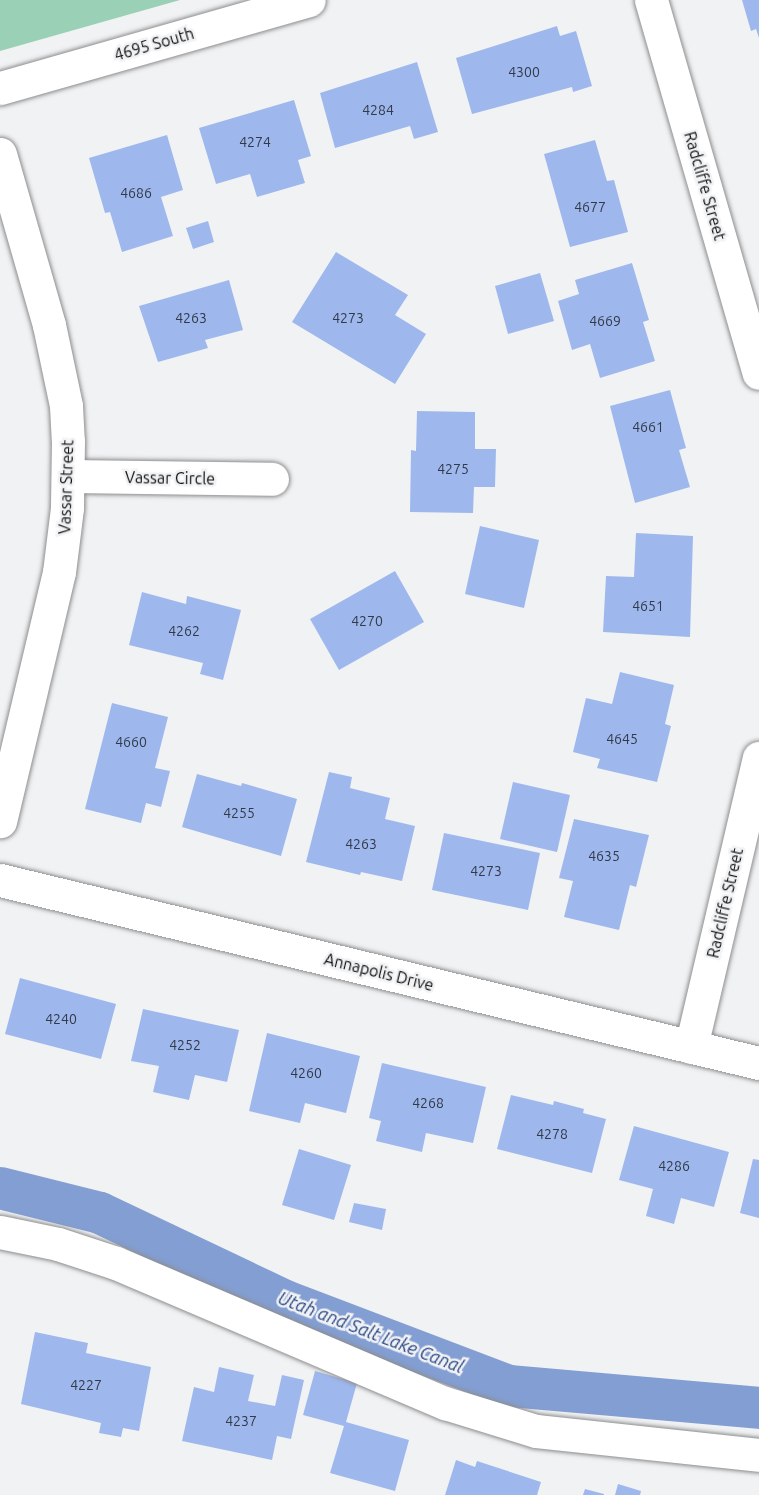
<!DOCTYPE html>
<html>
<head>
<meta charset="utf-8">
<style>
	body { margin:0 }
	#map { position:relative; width:759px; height:1495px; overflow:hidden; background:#f1f2f4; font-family:Ubuntu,sans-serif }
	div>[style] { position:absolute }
	.green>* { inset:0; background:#99d0b6 }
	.canal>* { height:42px; margin:-21px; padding:0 21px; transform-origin:21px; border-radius:21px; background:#839ed2 }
	.building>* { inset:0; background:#9eb8ee }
	.roads { filter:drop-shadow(0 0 2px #8d8e8f) drop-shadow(0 0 2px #8d8e8f) }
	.minor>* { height:33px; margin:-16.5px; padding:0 16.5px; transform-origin:16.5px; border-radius:16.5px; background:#fff }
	span { translate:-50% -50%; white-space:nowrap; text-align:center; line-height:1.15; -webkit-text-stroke:5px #f1f2f4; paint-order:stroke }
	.number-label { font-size:14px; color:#323947 }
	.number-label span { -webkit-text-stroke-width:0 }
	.street-label { font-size:16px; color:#0e0f0f }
	.water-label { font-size:18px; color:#284786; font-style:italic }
</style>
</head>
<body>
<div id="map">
	<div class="green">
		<i style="clip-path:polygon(0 0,180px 0,0 51px)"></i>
	</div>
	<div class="canal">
		<i style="left:0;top:1188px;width:103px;rotate:14deg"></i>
		<i style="left:100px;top:1213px;width:205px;rotate:25.4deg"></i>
		<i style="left:285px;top:1301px;width:240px;rotate:20.8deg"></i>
		<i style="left:509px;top:1386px;width:251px;rotate:5deg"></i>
	</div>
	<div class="building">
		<i style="clip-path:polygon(742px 0,759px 0,759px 38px,756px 29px,751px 31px)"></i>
		<i style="clip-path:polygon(557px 26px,560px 36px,576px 31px,592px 86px,573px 92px,572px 87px,472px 114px,456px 58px)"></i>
		<i style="clip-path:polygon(417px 62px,438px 132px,414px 139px,410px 126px,335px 148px,320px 93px)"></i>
		<i style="clip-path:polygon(294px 100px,311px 156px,298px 160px,305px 183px,257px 197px,250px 174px,216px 184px,199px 128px)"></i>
		<i style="clip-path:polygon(167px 135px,183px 190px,161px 197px,173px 236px,122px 252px,110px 212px,105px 213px,89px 158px)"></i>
		<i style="clip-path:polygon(595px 140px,607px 181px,614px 180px,628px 232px,570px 247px,544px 154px)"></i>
		<i style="clip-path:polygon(208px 221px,214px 242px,193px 249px,186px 228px)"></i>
		<i style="clip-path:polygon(336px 252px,408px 295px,395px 315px,426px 334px,395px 384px,292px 322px)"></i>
		<i style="clip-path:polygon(632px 263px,649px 320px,643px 322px,655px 361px,600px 378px,590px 344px,572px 350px,558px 301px,579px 294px,575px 280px)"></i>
		<i style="clip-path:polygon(540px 273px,554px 321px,508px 334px,495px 286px)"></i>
		<i style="clip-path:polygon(229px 280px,243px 330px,205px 340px,208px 348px,158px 362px,139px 306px)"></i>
		<i style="clip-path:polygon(670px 390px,686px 448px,679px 450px,690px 487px,635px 503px,610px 406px)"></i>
		<i style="clip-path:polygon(417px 411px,475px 412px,475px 449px,496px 449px,495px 487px,474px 487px,473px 513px,410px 512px,411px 450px,416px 451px)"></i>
		<i style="clip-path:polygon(480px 526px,539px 540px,524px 608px,465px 594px)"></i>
		<i style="clip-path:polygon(636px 533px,693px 536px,690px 637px,603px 632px,606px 576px,634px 577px)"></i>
		<i style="clip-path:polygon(395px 571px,424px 622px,339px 670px,310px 619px)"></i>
		<i style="clip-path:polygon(142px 592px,186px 604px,187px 596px,241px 610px,223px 680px,200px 674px,203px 663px,129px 645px)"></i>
		<i style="clip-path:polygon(620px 672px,674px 685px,665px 724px,671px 726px,657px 782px,597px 768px,600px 759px,573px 752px,586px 698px,612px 704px)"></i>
		<i style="clip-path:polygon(112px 703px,168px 717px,155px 768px,170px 771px,161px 807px,146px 803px,141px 823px,85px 809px)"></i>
		<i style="clip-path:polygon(329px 772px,352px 777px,350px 788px,390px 798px,385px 819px,415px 826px,402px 881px,361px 872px,360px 875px,306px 862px)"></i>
		<i style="clip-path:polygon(197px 774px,241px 786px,242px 783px,297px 799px,281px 856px,182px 827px)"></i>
		<i style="clip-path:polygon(513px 782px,570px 795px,557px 852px,500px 839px)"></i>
		<i style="clip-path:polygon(574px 819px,649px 835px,636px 887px,630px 885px,619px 930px,564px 917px,573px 881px,559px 878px)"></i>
		<i style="clip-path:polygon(444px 833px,540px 853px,528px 910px,432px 890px)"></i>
		<i style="clip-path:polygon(20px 978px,116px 1004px,101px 1059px,5px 1034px)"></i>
		<i style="clip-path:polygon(143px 1009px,239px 1030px,227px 1082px,195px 1075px,189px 1100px,153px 1092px,159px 1066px,131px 1061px)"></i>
		<i style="clip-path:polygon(267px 1033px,360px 1056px,346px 1113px,305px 1103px,300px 1123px,249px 1111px)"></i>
		<i style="clip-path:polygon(382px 1063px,486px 1087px,473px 1143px,426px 1133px,422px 1152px,376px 1141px,381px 1121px,369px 1118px)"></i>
		<i style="clip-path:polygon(511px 1095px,553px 1105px,554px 1101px,584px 1109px,583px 1113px,606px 1119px,592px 1173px,497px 1149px)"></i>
		<i style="clip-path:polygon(634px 1126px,729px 1152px,714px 1207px,681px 1198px,674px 1224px,646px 1216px,653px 1189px,619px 1180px)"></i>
		<i style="clip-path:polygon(299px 1149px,351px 1165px,334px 1220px,282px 1205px)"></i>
		<i style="clip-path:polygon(753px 1159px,759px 1160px,759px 1218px,740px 1213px)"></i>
		<i style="clip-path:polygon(354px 1203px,386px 1209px,382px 1230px,349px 1222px)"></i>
		<i style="clip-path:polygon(35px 1332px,88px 1343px,86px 1353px,151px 1367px,139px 1431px,123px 1428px,121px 1437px,99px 1433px,101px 1423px,21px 1404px)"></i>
		<i style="clip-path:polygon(219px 1367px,254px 1375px,248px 1401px,275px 1406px,282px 1375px,304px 1380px,291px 1439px,277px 1436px,272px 1460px,182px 1441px,194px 1387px,214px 1392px)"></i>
		<i style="clip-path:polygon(315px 1371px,357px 1383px,346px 1422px,409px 1440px,395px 1491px,330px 1473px,344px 1426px,303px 1415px)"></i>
		<i style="clip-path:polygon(456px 1460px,475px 1467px,477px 1461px,541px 1482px,537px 1495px,445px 1495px)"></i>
		<i style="clip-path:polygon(618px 1484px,641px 1491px,640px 1495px,615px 1495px)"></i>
		<i style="clip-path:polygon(585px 1489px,604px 1494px,604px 1495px,583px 1495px)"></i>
	</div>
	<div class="roads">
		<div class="minor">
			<i style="left:651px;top:0;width:388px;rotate:73.9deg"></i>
			<i style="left:0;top:88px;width:321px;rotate:-15.9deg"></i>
			<i style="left:0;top:154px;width:178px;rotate:74deg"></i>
			<i style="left:49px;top:325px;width:83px;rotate:78.1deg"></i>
			<i style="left:66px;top:406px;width:35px;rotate:87deg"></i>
			<i style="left:68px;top:441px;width:67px;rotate:90.9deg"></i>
			<i style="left:67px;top:508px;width:64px;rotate:97.1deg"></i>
			<i style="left:59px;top:572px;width:256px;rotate:103.3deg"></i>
			<i style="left:68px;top:476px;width:204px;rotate:0.8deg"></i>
			<i style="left:0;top:880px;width:781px;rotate:13.56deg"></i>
			<i style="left:691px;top:1047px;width:297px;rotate:-76.8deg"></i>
			<i style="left:0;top:1232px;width:59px;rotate:11.7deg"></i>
			<i style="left:58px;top:1244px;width:61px;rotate:18.1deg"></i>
			<i style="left:116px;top:1263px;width:358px;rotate:23.1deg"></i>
			<i style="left:445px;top:1403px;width:95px;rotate:17.1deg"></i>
			<i style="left:536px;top:1431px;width:224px;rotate:6.1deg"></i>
		</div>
	</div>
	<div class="number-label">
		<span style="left:524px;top:72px">4300</span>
		<span style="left:378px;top:110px">4284</span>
		<span style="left:255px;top:142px">4274</span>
		<span style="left:136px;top:193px">4686</span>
		<span style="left:590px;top:207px">4677</span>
		<span style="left:191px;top:318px">4263</span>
		<span style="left:348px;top:318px">4273</span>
		<span style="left:605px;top:321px">4669</span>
		<span style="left:648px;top:427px">4661</span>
		<span style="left:453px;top:469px">4275</span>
		<span style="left:648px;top:606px">4651</span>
		<span style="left:367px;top:621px">4270</span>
		<span style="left:184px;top:631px">4262</span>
		<span style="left:622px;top:739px">4645</span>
		<span style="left:131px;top:742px">4660</span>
		<span style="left:239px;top:813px">4255</span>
		<span style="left:361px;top:844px">4263</span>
		<span style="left:604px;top:856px">4635</span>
		<span style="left:486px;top:871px">4273</span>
		<span style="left:61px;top:1019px">4240</span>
		<span style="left:185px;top:1045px">4252</span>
		<span style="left:306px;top:1073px">4260</span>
		<span style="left:428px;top:1103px">4268</span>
		<span style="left:552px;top:1134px">4278</span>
		<span style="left:674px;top:1166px">4286</span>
		<span style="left:86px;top:1385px">4227</span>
		<span style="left:241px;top:1421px">4237</span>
	</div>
	<div class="street-label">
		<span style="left:154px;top:44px;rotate:-16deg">4695 South</span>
		<span style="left:705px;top:186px;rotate:74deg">Radcliffe Street</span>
		<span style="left:170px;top:478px;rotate:1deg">Vassar Circle</span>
		<span style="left:66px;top:487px;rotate:-88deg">Vassar Street</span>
		<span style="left:725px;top:903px;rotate:-77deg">Radcliffe Street</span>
		<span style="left:379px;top:972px;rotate:14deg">Annapolis Drive</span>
	</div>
	<div class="water-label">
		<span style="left:371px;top:1332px;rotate:21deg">Utah and Salt Lake Canal</span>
	</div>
</div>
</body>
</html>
